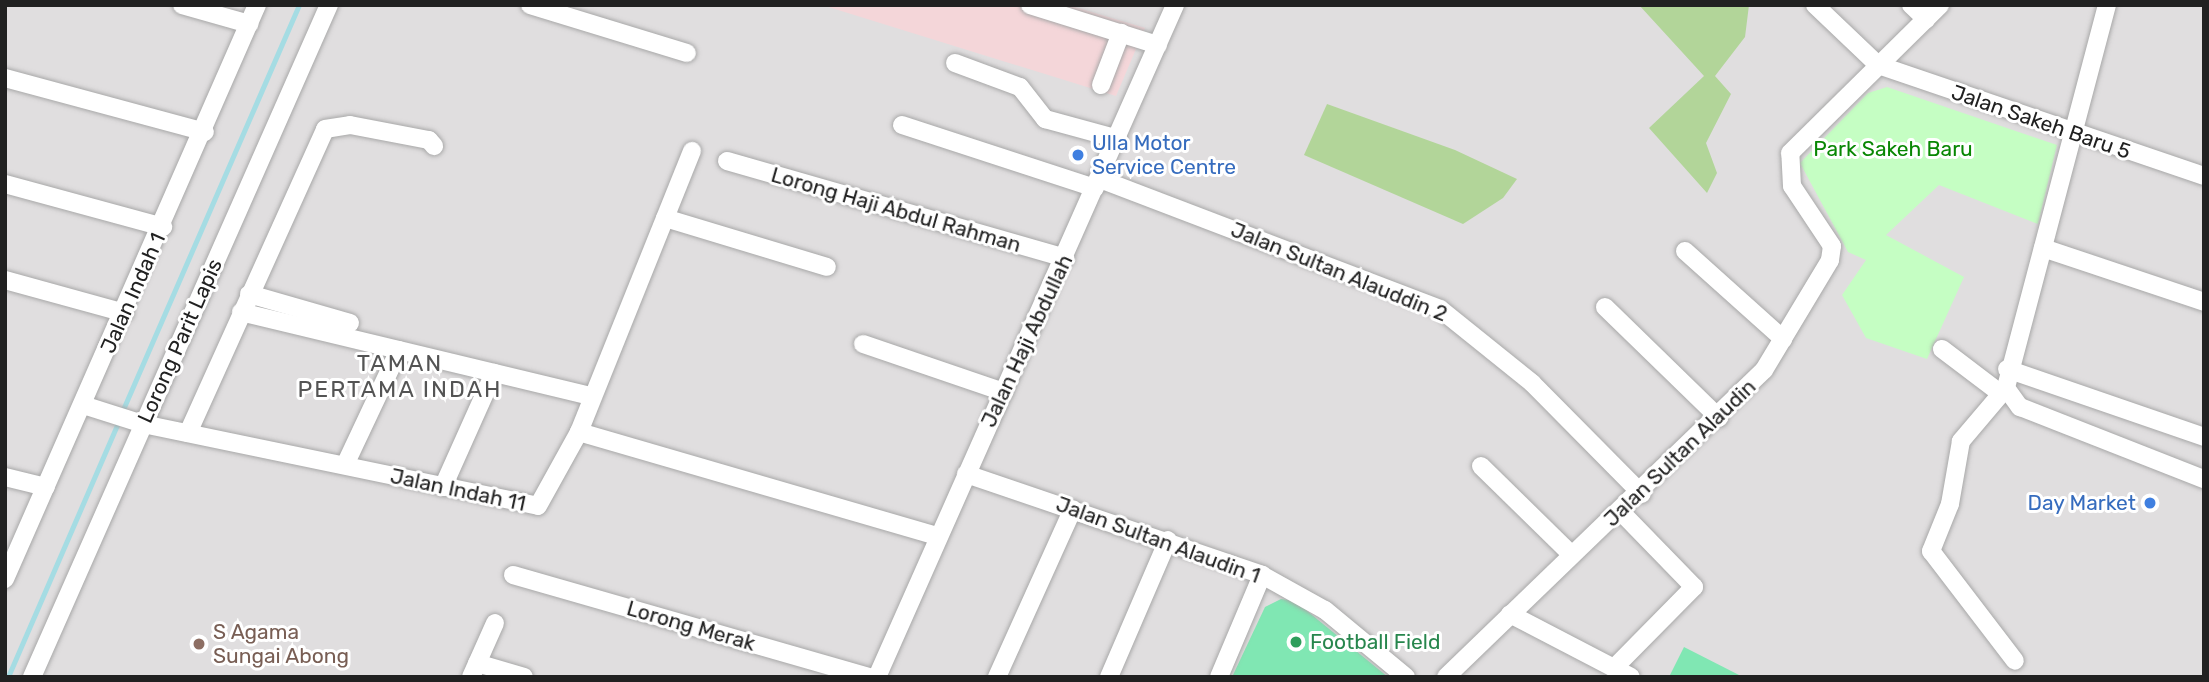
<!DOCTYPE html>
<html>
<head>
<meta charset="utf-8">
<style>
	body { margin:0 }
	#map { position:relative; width:2209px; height:682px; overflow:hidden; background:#f2ede8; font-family:Rubik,sans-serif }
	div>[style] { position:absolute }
	.residential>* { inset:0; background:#e0dedf }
	.commercial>* { inset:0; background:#f4d6d9 }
	.forest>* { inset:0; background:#b2d599 }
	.park>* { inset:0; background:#c5fec3 }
	.pitch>* { inset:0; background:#80e7b3 }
	.stream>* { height:4.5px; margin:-2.25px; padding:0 2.25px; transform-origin:2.25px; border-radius:2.25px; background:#a5dce3 }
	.roads { filter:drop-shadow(0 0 2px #a8a8a8) drop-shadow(0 0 2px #a8a8a8) }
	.minor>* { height:18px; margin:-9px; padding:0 9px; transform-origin:9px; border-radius:9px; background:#fff }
	.dots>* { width:19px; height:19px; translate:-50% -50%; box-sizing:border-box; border:4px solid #fff; border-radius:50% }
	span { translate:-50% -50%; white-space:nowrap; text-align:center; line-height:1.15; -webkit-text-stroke:6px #fff; paint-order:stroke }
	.street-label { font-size:21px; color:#212121 }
	.shop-label { font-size:21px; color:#366cbe }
	.left { translate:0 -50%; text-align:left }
	.right { translate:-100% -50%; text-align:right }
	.park-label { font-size:21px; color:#088703 }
	.education-label { font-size:21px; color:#785e54 }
	.leisure-label { font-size:21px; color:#27864d }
	.neighbourhood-label { font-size:23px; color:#545454; letter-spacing:2px }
	.frame { position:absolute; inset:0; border:7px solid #212121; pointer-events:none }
</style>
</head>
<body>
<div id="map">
	<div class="residential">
		<i style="clip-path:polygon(5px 5px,2204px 5px,2204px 677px,5px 677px)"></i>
	</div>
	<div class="commercial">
		<i style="clip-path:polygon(822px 5px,1068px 5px,1145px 28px,1116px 96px)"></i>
	</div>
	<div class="forest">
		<i style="clip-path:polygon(1639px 5px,1749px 5px,1745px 37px,1715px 76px,1731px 94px,1706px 143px,1717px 173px,1707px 193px,1649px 128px,1704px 76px)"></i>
		<i style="clip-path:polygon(1327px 104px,1455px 150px,1517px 179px,1503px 198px,1463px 224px,1304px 155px)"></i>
	</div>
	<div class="park">
		<i style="clip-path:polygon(1887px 87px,2057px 145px,2038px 224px,1939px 185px,1886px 235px,1964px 277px,1927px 359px,1866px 338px,1842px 295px,1866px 260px,1848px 252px,1800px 163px,1868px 93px)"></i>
	</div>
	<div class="pitch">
		<i style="clip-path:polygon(1281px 599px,1295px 601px,1388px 677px,1232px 677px,1265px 607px)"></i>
		<i style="clip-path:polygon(1684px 647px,1741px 676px,1741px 677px,1669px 677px)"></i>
	</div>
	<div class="stream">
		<i style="left:122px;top:412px;width:444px;rotate:-66.5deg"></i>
		<i style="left:8px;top:677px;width:280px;rotate:-66.6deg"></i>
	</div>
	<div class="roads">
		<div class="minor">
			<i style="left:182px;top:5px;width:70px;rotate:15.8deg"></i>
			<i style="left:530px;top:5px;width:164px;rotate:17deg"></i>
			<i style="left:1030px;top:5px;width:134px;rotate:17.4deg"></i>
			<i style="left:1815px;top:5px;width:87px;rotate:43.6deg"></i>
			<i style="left:1878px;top:65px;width:344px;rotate:18.8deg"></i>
			<i style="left:1911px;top:5px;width:21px;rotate:43deg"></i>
			<i style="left:2107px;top:5px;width:396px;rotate:104.8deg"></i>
			<i style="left:2006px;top:388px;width:24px;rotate:54deg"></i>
			<i style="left:2020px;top:407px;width:198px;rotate:21.4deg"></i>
			<i style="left:955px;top:63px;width:69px;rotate:20.3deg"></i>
			<i style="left:1020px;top:87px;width:41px;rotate:52deg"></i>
			<i style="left:1045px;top:119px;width:76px;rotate:15.3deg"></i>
			<i style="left:5px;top:78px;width:207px;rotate:15.1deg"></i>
			<i style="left:1101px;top:85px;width:56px;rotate:-69deg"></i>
			<i style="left:902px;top:125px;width:203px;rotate:18.1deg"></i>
			<i style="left:727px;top:161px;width:352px;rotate:16deg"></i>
			<i style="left:1100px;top:179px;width:364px;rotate:20.9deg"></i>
			<i style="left:1440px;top:309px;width:118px;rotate:38.8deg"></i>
			<i style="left:1532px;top:383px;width:156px;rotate:45.3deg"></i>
			<i style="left:5px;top:184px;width:164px;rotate:15.2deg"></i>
			<i style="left:665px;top:218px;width:169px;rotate:16.8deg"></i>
			<i style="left:2043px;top:248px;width:170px;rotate:18.5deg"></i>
			<i style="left:1685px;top:251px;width:132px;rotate:41.9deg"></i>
			<i style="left:5px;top:280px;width:124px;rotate:15.4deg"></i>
			<i style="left:249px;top:294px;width:105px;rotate:16deg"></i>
			<i style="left:1605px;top:307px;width:159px;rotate:44.2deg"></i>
			<i style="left:241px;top:312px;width:360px;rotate:13.5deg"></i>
			<i style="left:863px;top:344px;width:149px;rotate:18.8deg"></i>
			<i style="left:1942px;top:349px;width:73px;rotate:37.2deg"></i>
			<i style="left:2007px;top:369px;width:208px;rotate:19deg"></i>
			<i style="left:2006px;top:388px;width:70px;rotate:130.3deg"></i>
			<i style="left:1961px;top:441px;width:64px;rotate:99.9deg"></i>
			<i style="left:1950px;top:504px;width:51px;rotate:112deg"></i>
			<i style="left:1931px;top:551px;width:138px;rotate:52.6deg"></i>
			<i style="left:83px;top:405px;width:63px;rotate:17.6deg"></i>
			<i style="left:143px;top:424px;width:403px;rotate:11.7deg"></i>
			<i style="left:538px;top:506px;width:85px;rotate:-61deg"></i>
			<i style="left:579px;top:432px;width:303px;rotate:-68.1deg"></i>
			<i style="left:579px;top:432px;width:374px;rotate:16.2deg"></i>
			<i style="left:188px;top:433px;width:333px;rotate:-65.7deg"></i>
			<i style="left:325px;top:129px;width:25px;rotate:-9deg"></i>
			<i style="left:350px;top:125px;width:80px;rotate:10.8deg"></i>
			<i style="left:429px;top:140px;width:8px;rotate:50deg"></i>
			<i style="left:345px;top:465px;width:127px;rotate:-64.8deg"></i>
			<i style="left:1481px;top:466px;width:127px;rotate:44.4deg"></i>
			<i style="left:966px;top:474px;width:313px;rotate:18.8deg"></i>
			<i style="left:1262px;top:575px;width:72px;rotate:29.1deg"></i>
			<i style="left:1325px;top:610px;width:105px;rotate:39.6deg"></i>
			<i style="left:5px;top:477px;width:42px;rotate:13.7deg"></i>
			<i style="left:443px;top:487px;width:125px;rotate:-65.9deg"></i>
			<i style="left:513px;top:575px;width:370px;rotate:16deg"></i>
			<i style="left:5px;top:579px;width:627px;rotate:-66.3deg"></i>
			<i style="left:1510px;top:614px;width:136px;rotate:27.5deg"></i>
			<i style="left:477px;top:663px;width:49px;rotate:16.6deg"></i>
			<i style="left:1614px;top:668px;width:114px;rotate:-45.4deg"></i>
			<i style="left:1694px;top:587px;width:106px;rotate:-134.2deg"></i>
			<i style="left:32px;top:677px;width:735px;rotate:-66.16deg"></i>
			<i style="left:471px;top:677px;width:59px;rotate:-66deg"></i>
			<i style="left:877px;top:677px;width:735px;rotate:-66.08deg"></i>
			<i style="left:997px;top:677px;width:184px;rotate:-65.7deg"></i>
			<i style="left:1109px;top:677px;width:149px;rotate:-66.7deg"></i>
			<i style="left:1219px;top:677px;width:111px;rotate:-67.1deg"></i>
			<i style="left:1446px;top:677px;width:442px;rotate:-44deg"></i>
			<i style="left:1764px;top:370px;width:128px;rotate:-59deg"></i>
			<i style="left:1830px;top:260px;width:14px;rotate:-82deg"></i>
			<i style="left:1832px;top:246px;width:72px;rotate:-123.7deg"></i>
			<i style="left:1792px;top:186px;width:33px;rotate:-93deg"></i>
			<i style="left:1790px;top:153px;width:211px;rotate:-44.6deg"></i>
		</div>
	</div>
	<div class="dots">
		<i style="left:1078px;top:155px;background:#3f7fe0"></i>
		<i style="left:2150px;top:503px;background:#3f7fe0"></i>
		<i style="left:1296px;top:642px;background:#2e9e5b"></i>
		<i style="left:199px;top:644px;background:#8d6e63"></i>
	</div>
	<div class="street-label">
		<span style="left:2041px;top:122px;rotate:19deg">Jalan Sakeh Baru 5</span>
		<span style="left:896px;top:210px;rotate:16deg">Lorong Haji Abdul Rahman</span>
		<span style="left:1339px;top:272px;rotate:22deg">Jalan Sultan Alauddin 2</span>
		<span style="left:133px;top:293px;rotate:-66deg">Jalan Indah 1</span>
		<span style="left:180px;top:341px;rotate:-66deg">Lorong Parit Lapis</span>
		<span style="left:1027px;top:341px;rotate:-65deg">Jalan Haji Abdullah</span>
		<span style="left:1680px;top:453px;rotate:-44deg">Jalan Sultan Alaudin</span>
		<span style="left:458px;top:490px;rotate:12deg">Jalan Indah 11</span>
		<span style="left:1158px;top:540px;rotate:20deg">Jalan Sultan Alaudin 1</span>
		<span style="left:691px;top:626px;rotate:16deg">Lorong Merak</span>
	</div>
	<div class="shop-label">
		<span class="left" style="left:1092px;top:155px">Ulla Motor<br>Service Centre</span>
		<span class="right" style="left:2136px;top:503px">Day Market</span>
	</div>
	<div class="park-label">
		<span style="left:1893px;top:149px">Park Sakeh Baru</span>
	</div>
	<div class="education-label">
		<span class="left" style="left:213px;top:644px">S Agama<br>Sungai Abong</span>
	</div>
	<div class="leisure-label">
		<span class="left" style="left:1310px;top:642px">Football Field</span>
	</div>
	<div class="neighbourhood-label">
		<span style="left:400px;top:376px">TAMAN<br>PERTAMA INDAH</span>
	</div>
	<div class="frame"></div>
</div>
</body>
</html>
